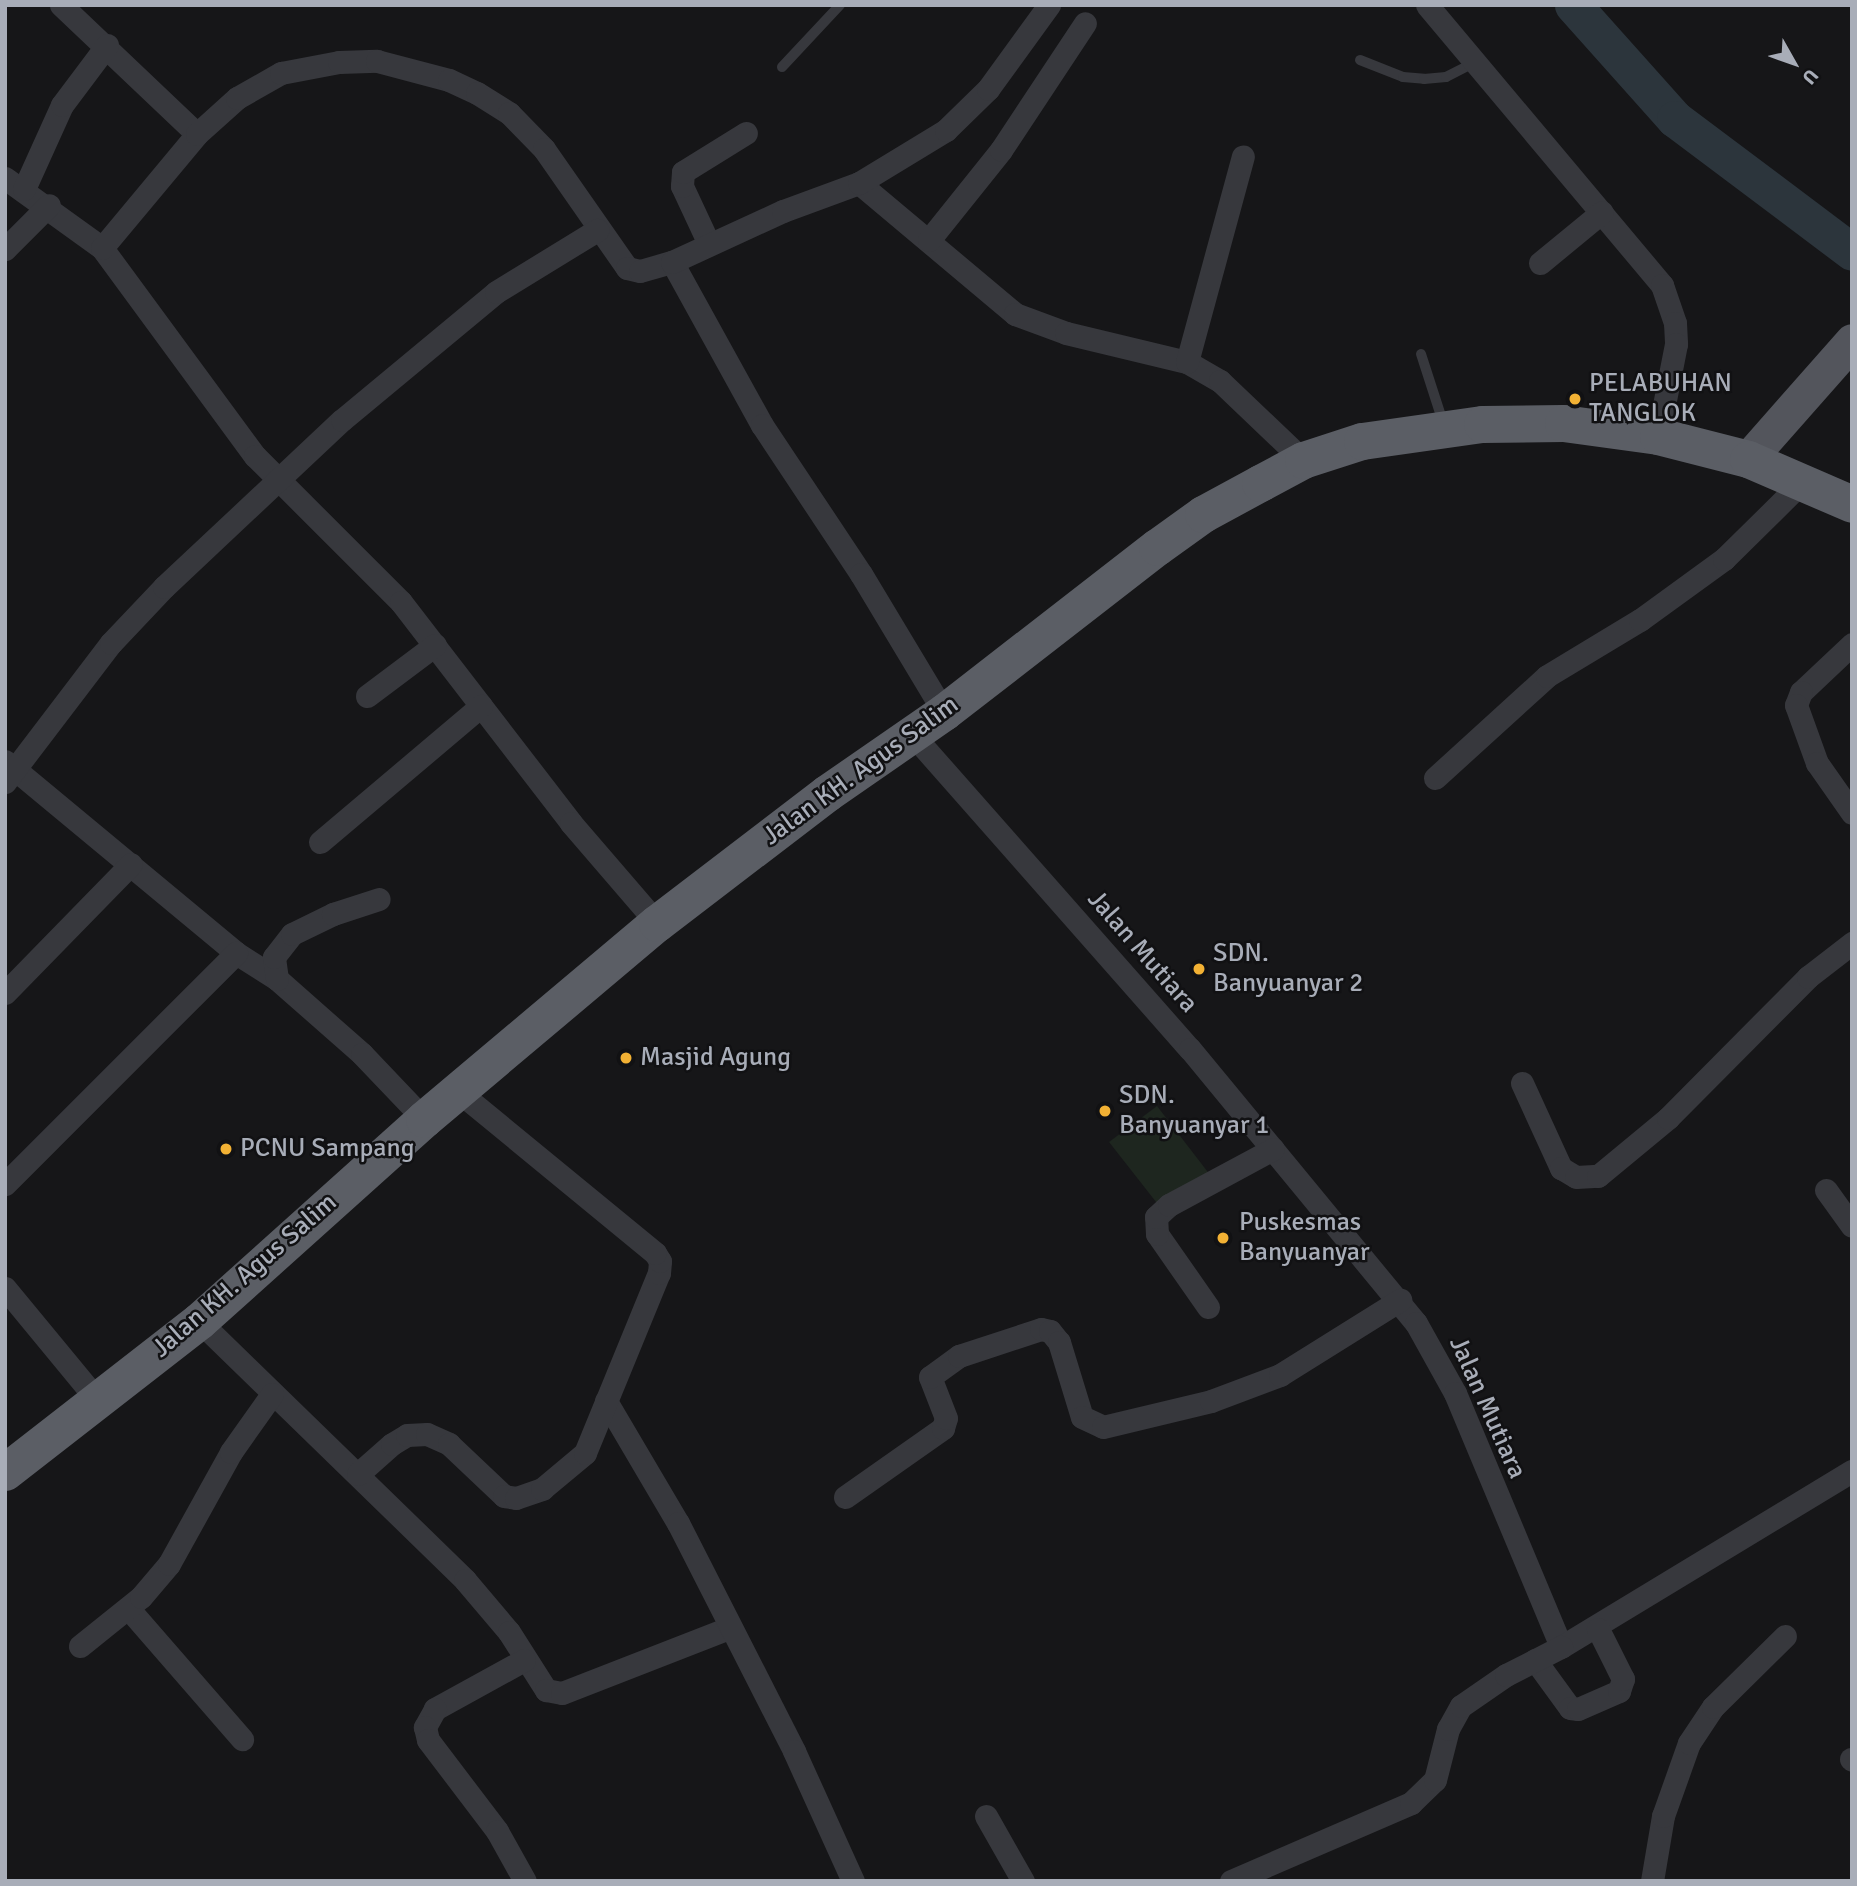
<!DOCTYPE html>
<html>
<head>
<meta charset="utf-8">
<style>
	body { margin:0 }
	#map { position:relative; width:1857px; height:1886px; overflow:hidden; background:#161618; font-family:Signika,sans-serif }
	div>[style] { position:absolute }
	.green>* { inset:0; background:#1e261f }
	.river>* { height:37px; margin:-18.5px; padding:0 18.5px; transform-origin:18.5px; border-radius:18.5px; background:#2c353c }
	.service>* { height:10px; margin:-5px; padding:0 5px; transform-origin:5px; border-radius:5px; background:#37383d }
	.minor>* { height:23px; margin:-11.5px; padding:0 11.5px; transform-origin:11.5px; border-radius:11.5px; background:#37383d }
	.primary>* { height:35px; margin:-17.5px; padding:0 17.5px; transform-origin:17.5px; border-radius:17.5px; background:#53555c }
	.trunk>* { height:37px; margin:-18.5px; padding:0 18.5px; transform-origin:18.5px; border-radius:18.5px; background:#5b5e65 }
	.dots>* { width:19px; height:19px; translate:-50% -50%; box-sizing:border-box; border:4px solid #111113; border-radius:50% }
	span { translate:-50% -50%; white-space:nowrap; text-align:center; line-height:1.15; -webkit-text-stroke:5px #111113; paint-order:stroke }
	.poi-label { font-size:26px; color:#a8adb8 }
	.left { translate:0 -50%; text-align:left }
	.street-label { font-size:26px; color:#a8adb8 }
	.frame { position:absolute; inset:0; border:7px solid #a8adb8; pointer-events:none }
	.north { position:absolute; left:1759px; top:28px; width:70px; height:70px; -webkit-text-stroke:5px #111113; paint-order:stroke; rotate:130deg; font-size:19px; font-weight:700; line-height:28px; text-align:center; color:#a8adb8 }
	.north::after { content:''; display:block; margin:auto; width:24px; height:32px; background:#a8adb8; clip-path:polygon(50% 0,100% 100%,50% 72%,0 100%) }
</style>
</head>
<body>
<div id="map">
	<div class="green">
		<i style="clip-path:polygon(1157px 1106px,1214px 1180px,1167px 1216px,1109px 1142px)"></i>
	</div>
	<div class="river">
		<i style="left:1573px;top:5px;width:153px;rotate:48.2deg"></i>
		<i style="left:1675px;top:119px;width:221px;rotate:36.9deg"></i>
	</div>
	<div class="service">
		<i style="left:1360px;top:60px;width:46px;rotate:21.6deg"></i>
		<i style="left:1403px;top:77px;width:21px;rotate:5deg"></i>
		<i style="left:1424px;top:79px;width:22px;rotate:-5deg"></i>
		<i style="left:1446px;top:77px;width:35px;rotate:-27deg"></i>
		<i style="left:782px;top:67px;width:85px;rotate:-46.9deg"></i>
		<i style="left:1421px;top:354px;width:75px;rotate:72.1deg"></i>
	</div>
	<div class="minor">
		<i style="left:61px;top:5px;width:187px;rotate:43.5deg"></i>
		<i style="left:1427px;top:5px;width:366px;rotate:50deg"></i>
		<i style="left:1662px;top:285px;width:40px;rotate:71.1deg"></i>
		<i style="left:1675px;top:323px;width:21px;rotate:87deg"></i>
		<i style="left:1676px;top:344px;width:94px;rotate:101.1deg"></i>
		<i style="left:5px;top:178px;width:120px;rotate:35.8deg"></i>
		<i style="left:102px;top:248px;width:258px;rotate:53.7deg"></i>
		<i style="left:255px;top:456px;width:206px;rotate:45deg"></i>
		<i style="left:401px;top:602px;width:279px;rotate:52.4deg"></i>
		<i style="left:571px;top:823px;width:132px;rotate:49.3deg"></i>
		<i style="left:859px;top:183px;width:204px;rotate:40deg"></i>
		<i style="left:1015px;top:314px;width:54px;rotate:20.4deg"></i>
		<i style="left:1066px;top:333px;width:124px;rotate:13.5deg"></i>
		<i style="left:1187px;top:362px;width:38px;rotate:30deg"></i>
		<i style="left:1220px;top:381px;width:115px;rotate:43.6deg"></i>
		<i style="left:24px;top:189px;width:92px;rotate:-65.7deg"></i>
		<i style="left:62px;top:105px;width:75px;rotate:-53.1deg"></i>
		<i style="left:929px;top:240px;width:115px;rotate:-51.3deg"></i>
		<i style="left:1001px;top:150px;width:152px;rotate:-56.5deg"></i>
		<i style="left:709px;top:244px;width:64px;rotate:-115deg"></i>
		<i style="left:682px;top:186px;width:14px;rotate:-86deg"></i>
		<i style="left:683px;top:172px;width:74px;rotate:-31.8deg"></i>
		<i style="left:102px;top:248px;width:148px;rotate:-50.2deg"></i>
		<i style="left:197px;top:134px;width:54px;rotate:-42deg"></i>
		<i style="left:237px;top:98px;width:51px;rotate:-29.6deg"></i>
		<i style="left:281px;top:73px;width:59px;rotate:-10.7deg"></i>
		<i style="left:339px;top:62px;width:38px;rotate:-2deg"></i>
		<i style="left:377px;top:61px;width:74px;rotate:14.8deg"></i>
		<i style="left:449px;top:80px;width:31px;rotate:25deg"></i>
		<i style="left:477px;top:93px;width:38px;rotate:32deg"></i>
		<i style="left:509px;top:113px;width:50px;rotate:45.8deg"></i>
		<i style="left:544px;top:149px;width:145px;rotate:55.1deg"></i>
		<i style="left:627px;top:268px;width:13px;rotate:13deg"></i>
		<i style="left:640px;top:271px;width:33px;rotate:-16deg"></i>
		<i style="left:672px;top:262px;width:186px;rotate:61.1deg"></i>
		<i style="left:762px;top:425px;width:179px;rotate:56.4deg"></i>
		<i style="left:861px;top:574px;width:161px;rotate:59deg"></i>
		<i style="left:5px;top:249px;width:62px;rotate:-45deg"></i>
		<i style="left:672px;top:262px;width:122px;rotate:-24.7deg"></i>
		<i style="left:783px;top:211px;width:81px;rotate:-20.2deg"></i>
		<i style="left:859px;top:183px;width:102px;rotate:-31.3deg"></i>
		<i style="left:946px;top:130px;width:59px;rotate:-44.3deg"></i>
		<i style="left:988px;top:89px;width:104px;rotate:-54deg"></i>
		<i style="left:1540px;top:263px;width:80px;rotate:-39.4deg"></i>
		<i style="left:1187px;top:362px;width:213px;rotate:-74.8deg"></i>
		<i style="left:1852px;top:644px;width:70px;rotate:136.7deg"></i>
		<i style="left:1801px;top:692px;width:14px;rotate:111deg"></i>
		<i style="left:1796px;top:705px;width:62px;rotate:70.1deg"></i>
		<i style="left:1817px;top:763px;width:61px;rotate:55deg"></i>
		<i style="left:367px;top:696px;width:85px;rotate:-36.9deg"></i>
		<i style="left:912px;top:734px;width:420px;rotate:48.6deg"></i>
		<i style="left:1190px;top:1049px;width:355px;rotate:50.5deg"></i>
		<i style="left:1416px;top:1323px;width:80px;rotate:60.9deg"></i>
		<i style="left:1455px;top:1393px;width:275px;rotate:67.3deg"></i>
		<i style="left:1561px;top:1647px;width:340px;rotate:-31.2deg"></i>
		<i style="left:5px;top:761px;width:300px;rotate:39.7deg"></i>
		<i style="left:236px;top:953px;width:49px;rotate:32.4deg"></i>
		<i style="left:277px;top:979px;width:113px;rotate:41.4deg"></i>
		<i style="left:362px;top:1054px;width:90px;rotate:46.4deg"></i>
		<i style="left:1435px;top:778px;width:151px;rotate:-42.3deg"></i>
		<i style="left:1547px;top:676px;width:109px;rotate:-31.1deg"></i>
		<i style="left:1640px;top:620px;width:104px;rotate:-36deg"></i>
		<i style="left:1724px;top:559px;width:112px;rotate:-44.6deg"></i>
		<i style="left:5px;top:782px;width:175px;rotate:-52.7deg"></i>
		<i style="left:111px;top:643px;width:77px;rotate:-46.6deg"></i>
		<i style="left:164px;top:587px;width:244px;rotate:-43.2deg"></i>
		<i style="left:342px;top:420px;width:200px;rotate:-39.7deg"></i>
		<i style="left:496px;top:292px;width:119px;rotate:-31.5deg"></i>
		<i style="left:320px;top:842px;width:211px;rotate:-40.2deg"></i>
		<i style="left:277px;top:979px;width:22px;rotate:-98deg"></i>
		<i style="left:274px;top:957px;width:29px;rotate:-52deg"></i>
		<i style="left:292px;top:934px;width:46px;rotate:-26deg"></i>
		<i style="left:333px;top:914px;width:48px;rotate:-18.1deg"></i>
		<i style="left:5px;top:993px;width:180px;rotate:-45.7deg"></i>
		<i style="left:1522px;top:1083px;width:94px;rotate:65.4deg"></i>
		<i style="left:1561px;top:1168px;width:17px;rotate:31deg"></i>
		<i style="left:1576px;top:1177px;width:22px;rotate:-3deg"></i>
		<i style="left:1598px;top:1176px;width:91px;rotate:-39.6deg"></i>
		<i style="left:1668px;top:1118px;width:199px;rotate:-45.2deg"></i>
		<i style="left:1808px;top:977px;width:56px;rotate:-37.7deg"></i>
		<i style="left:5px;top:1184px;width:327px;rotate:-45deg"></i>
		<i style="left:1826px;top:1190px;width:44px;rotate:54.2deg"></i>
		<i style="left:5px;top:1288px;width:146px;rotate:50.5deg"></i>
		<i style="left:1208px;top:1307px;width:89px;rotate:-124.9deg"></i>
		<i style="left:1157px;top:1234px;width:17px;rotate:-93deg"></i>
		<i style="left:1156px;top:1217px;width:18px;rotate:-43deg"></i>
		<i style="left:1169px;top:1205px;width:118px;rotate:-28.3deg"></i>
		<i style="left:199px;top:1321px;width:371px;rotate:44.2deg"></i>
		<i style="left:465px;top:1580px;width:68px;rotate:49.8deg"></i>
		<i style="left:509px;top:1632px;width:69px;rotate:57.5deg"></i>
		<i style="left:546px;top:1690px;width:16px;rotate:11deg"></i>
		<i style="left:562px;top:1693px;width:179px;rotate:-21.3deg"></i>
		<i style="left:606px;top:1401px;width:142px;rotate:59.5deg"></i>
		<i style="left:678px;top:1523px;width:256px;rotate:63deg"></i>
		<i style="left:794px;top:1751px;width:143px;rotate:65.6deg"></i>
		<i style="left:358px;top:1474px;width:45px;rotate:-41.4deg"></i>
		<i style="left:392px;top:1444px;width:17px;rotate:-31deg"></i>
		<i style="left:407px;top:1435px;width:20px;rotate:-3deg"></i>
		<i style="left:427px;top:1434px;width:24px;rotate:24deg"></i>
		<i style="left:449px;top:1444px;width:76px;rotate:43.4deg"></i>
		<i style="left:504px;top:1496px;width:12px;rotate:9deg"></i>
		<i style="left:516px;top:1498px;width:28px;rotate:-19deg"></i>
		<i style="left:542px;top:1489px;width:56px;rotate:-39.9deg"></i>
		<i style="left:585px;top:1453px;width:195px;rotate:-67.7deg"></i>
		<i style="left:659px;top:1273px;width:12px;rotate:-85deg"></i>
		<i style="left:660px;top:1261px;width:9px;rotate:-122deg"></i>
		<i style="left:655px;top:1253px;width:255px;rotate:-140.6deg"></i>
		<i style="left:845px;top:1497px;width:120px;rotate:-35.1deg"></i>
		<i style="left:943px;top:1428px;width:10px;rotate:-73deg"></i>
		<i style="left:946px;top:1418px;width:44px;rotate:-111.3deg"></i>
		<i style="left:930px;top:1377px;width:36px;rotate:-36deg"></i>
		<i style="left:959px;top:1356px;width:86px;rotate:-18.2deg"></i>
		<i style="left:1041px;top:1329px;width:9px;rotate:13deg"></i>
		<i style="left:1050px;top:1331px;width:14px;rotate:51deg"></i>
		<i style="left:1059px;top:1342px;width:78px;rotate:73deg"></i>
		<i style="left:1082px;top:1417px;width:23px;rotate:25deg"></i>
		<i style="left:1103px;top:1427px;width:111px;rotate:-13.5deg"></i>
		<i style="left:1211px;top:1401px;width:74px;rotate:-20.6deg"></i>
		<i style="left:1280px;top:1375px;width:142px;rotate:-32deg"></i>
		<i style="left:128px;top:1608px;width:174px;rotate:49deg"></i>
		<i style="left:80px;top:1646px;width:78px;rotate:-38.8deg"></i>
		<i style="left:141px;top:1597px;width:43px;rotate:-49.7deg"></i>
		<i style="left:169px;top:1564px;width:128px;rotate:-61deg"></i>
		<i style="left:231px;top:1452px;width:71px;rotate:-54.7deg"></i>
		<i style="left:524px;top:1660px;width:102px;rotate:151.2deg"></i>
		<i style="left:435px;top:1709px;width:21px;rotate:119deg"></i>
		<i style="left:425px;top:1727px;width:13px;rotate:77deg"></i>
		<i style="left:428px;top:1740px;width:114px;rotate:52.8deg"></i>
		<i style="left:497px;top:1831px;width:57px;rotate:60.8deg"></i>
		<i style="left:1535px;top:1660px;width:59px;rotate:53.9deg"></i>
		<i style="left:1570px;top:1708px;width:8px;rotate:7deg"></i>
		<i style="left:1578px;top:1709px;width:45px;rotate:-23.7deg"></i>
		<i style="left:1619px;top:1691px;width:13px;rotate:-72deg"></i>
		<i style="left:1623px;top:1679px;width:56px;rotate:-116.6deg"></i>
		<i style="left:1851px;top:1759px;width:1px;rotate:45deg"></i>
		<i style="left:986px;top:1816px;width:75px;rotate:60.4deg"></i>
		<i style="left:1231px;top:1881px;width:196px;rotate:-23.4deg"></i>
		<i style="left:1411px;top:1803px;width:33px;rotate:-44deg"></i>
		<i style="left:1435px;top:1780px;width:53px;rotate:-75.7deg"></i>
		<i style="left:1448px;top:1729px;width:26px;rotate:-61deg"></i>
		<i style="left:1461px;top:1706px;width:55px;rotate:-34.6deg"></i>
		<i style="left:1506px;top:1675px;width:62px;rotate:-27deg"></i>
		<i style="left:1652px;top:1881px;width:66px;rotate:-80.4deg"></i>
		<i style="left:1663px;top:1816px;width:77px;rotate:-70.4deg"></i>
		<i style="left:1689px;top:1743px;width:43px;rotate:-56.3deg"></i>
		<i style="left:1713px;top:1707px;width:101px;rotate:-44.6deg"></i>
	</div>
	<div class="primary">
		<i style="left:1748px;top:459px;width:157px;rotate:-48.6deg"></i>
	</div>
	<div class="trunk">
		<i style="left:5px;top:1472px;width:246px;rotate:-37.9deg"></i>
		<i style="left:199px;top:1321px;width:302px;rotate:-41.9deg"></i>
		<i style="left:424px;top:1119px;width:304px;rotate:-40.1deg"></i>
		<i style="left:657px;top:923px;width:214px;rotate:-37.4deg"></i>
		<i style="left:827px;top:793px;width:142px;rotate:-34.7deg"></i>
		<i style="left:944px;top:712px;width:269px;rotate:-37.8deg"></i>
		<i style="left:1157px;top:547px;width:57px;rotate:-35.7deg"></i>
		<i style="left:1203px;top:514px;width:65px;rotate:-28.5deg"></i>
		<i style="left:1260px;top:483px;width:49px;rotate:-28.1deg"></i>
		<i style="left:1303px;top:460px;width:62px;rotate:-17.9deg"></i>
		<i style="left:1362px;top:441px;width:121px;rotate:-8.1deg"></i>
		<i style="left:1482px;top:424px;width:81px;rotate:-0.7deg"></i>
		<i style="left:1563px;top:423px;width:96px;rotate:7.8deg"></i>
		<i style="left:1658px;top:436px;width:93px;rotate:14.3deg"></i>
		<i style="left:1748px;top:459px;width:113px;rotate:23.4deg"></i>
	</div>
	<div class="dots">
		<i style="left:1575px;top:399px;background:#f2b134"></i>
		<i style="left:1199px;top:969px;background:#f2b134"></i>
		<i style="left:626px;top:1058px;background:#f2b134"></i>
		<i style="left:1105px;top:1111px;background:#f2b134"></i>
		<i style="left:226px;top:1149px;background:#f2b134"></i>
		<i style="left:1223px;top:1238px;background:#f2b134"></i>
	</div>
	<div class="poi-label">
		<span class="left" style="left:1589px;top:399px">PELABUHAN<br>TANGLOK</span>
		<span class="left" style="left:1213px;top:969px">SDN.<br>Banyuanyar 2</span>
		<span class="left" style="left:640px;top:1058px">Masjid Agung</span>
		<span class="left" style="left:1119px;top:1111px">SDN.<br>Banyuanyar 1</span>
		<span class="left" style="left:240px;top:1149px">PCNU Sampang</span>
		<span class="left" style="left:1239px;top:1238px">Puskesmas<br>Banyuanyar</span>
	</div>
	<div class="street-label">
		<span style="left:861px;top:771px;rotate:-36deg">Jalan KH. Agus Salim</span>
		<span style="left:1142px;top:952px;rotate:49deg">Jalan Mutiara</span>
		<span style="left:245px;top:1276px;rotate:-41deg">Jalan KH. Agus Salim</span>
		<span style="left:1487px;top:1408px;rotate:66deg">Jalan Mutiara</span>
	</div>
	<div class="frame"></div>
	<div class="north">U</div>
</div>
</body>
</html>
